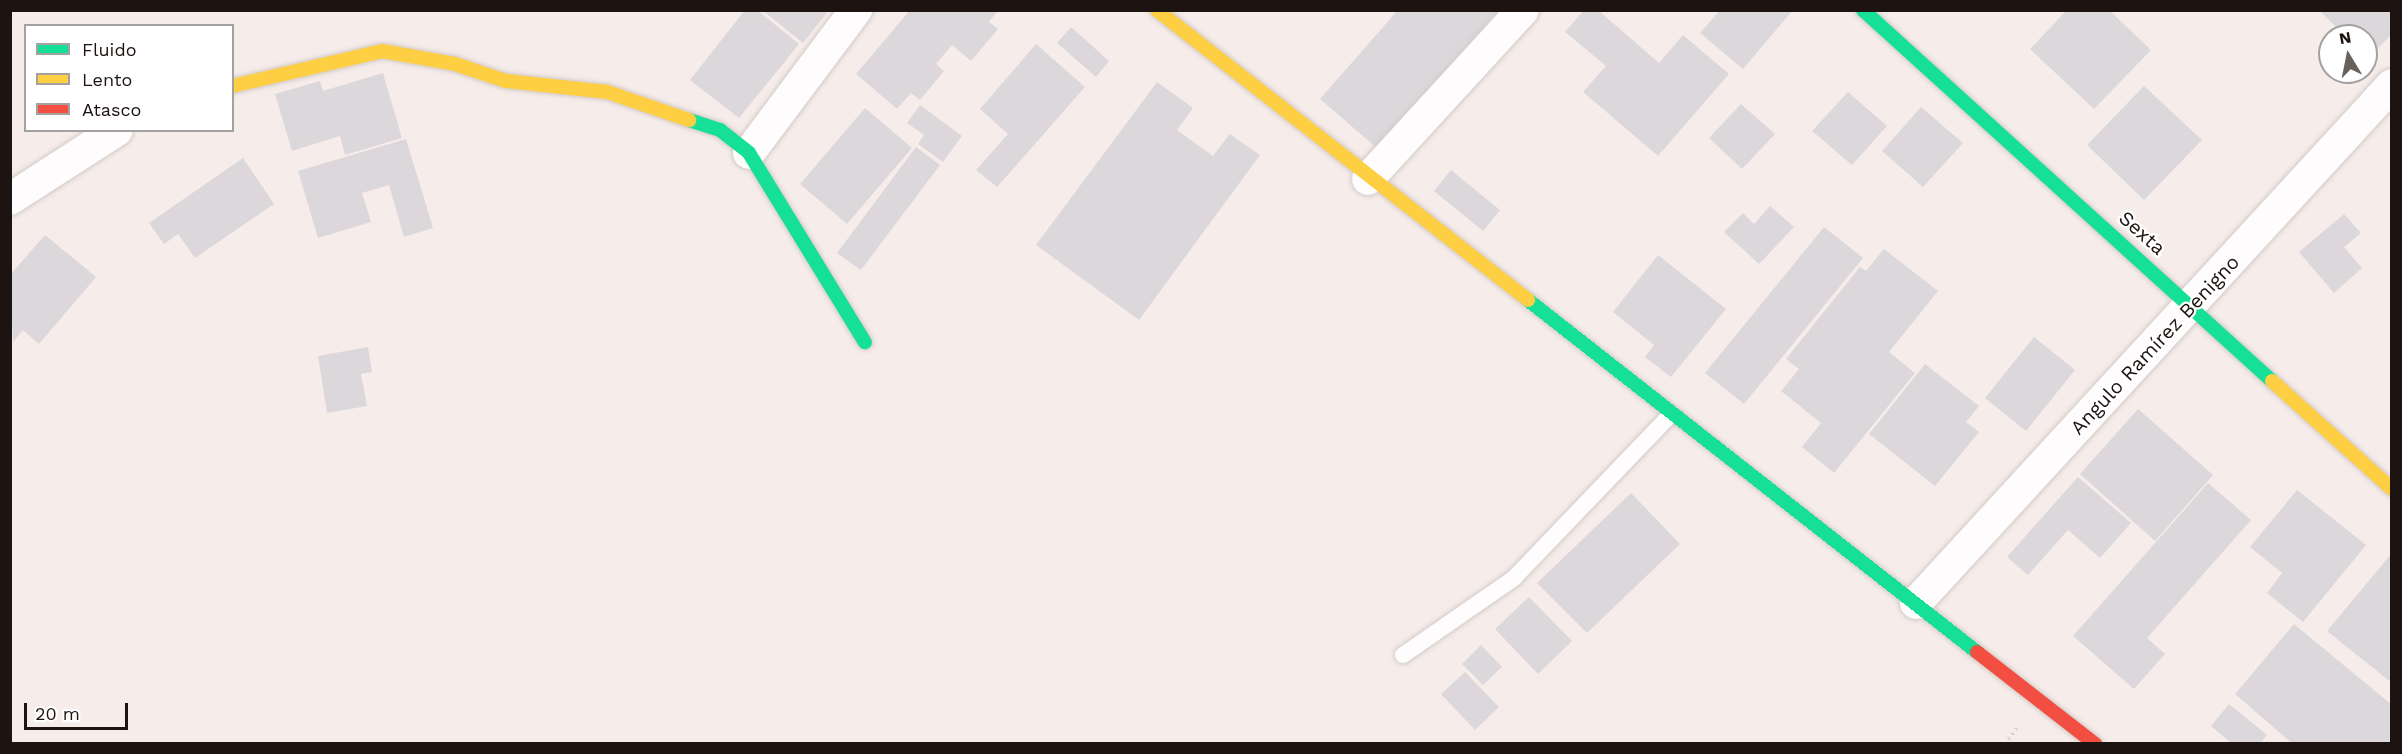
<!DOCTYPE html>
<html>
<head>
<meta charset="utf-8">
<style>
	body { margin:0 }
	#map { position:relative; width:2402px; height:754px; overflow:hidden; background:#f6edea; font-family:"Work Sans",sans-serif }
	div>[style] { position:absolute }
	.building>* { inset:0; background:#dbd7db }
	.path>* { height:4px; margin-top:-2px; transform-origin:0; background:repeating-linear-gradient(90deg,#d2cfcf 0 1.5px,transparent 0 6px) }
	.roads { filter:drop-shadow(0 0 2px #d3cac7) drop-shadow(0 0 2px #d3cac7) }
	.lane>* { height:16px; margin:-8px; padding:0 8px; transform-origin:8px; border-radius:8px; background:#fefcfc }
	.street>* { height:32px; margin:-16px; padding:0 16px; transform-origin:16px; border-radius:16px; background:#fefcfc }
	.fast>* { height:14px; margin:-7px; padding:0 7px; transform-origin:7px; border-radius:7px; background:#16e098 }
	.slow>* { height:14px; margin:-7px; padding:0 7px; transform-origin:7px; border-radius:7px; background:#ffcf43 }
	.jam>* { height:14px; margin:-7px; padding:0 7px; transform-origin:7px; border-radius:7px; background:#f24e42 }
	span { translate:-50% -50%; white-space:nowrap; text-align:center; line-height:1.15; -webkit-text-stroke:4.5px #fff; paint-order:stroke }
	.street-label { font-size:20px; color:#1d1411 }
	.frame { position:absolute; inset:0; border:12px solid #1d1411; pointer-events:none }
	.legend { position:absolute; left:24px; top:24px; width:210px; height:108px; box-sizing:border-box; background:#fff; border:2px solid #a5a1a0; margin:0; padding:8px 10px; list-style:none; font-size:18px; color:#1d1411 }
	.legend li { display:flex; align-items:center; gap:12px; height:30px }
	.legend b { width:30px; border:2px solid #a5a1a0 }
	.north { position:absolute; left:2318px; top:24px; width:60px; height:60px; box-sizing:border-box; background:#fff; border:2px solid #a5a1a0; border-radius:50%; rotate:350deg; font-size:16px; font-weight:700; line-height:24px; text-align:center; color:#1d1411 }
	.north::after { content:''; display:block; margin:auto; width:21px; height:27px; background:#69605d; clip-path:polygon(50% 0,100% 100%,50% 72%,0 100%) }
	.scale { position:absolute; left:24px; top:703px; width:104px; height:27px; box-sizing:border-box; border:3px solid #1d1411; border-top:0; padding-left:8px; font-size:18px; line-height:21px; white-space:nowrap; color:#1d1411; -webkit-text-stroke:4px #fff; paint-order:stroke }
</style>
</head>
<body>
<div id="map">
	<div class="building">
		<i style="clip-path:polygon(745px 10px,757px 10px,799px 44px,739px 118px,690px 80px)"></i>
		<i style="clip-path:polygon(762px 10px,829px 10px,803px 43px)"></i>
		<i style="clip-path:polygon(910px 10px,998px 10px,989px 22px,998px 29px,971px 61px,952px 45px,936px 64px,944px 71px,920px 100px,911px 93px,897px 109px,856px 74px)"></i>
		<i style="clip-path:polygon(1398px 10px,1499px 10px,1378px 149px,1320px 99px)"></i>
		<i style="clip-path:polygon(1584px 10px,1598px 10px,1659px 63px,1683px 35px,1729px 74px,1658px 156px,1583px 92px,1606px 66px,1565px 32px)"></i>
		<i style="clip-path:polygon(1720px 10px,1793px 10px,1743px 69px,1700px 33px)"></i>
		<i style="clip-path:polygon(2067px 10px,2109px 10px,2151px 50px,2094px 109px,2030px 49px)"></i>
		<i style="clip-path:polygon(2319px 10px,2392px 10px,2392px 34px,2368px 58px,2366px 36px,2345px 36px)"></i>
		<i style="clip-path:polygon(1071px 27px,1109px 61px,1096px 77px,1057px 43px)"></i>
		<i style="clip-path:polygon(1036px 44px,1085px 87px,997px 187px,976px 170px,1008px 134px,980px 109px)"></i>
		<i style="clip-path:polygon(383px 73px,402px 138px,345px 155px,340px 136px,292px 151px,275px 94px,320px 81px,323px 91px)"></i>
		<i style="clip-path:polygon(1157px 82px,1193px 108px,1177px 130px,1213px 156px,1230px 134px,1260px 155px,1139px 320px,1036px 245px)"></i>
		<i style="clip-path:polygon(2144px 86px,2202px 140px,2144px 200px,2087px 145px)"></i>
		<i style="clip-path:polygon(1848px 92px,1887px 126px,1852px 165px,1812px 131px)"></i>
		<i style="clip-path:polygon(1741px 104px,1775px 134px,1742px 169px,1709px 138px)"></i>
		<i style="clip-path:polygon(920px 105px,962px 136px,943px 162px,918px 144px,924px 135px,907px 123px)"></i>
		<i style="clip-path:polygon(1921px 107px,1963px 143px,1923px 187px,1882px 151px)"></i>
		<i style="clip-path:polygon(865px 108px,912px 148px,847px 224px,800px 184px)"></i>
		<i style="clip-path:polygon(406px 139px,433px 228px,404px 237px,389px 185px,362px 193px,371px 222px,318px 238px,298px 171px)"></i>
		<i style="clip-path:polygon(916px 147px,940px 165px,861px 270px,837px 253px)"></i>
		<i style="clip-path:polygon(243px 158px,274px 204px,195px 258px,178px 234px,164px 244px,149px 223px)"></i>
		<i style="clip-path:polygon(1451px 170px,1500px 210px,1483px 231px,1434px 191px)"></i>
		<i style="clip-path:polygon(1770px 206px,1794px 227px,1759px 264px,1724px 232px,1743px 213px,1754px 224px)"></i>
		<i style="clip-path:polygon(2344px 214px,2361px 233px,2344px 247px,2362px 268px,2334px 293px,2299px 252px)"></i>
		<i style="clip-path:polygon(1824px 227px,1863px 258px,1744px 404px,1705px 373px)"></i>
		<i style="clip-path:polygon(45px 235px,96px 277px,39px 344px,23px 330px,13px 342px,10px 275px)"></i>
		<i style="clip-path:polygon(1884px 249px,1938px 291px,1889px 352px,1915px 373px,1834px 473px,1802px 447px,1821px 423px,1781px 391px,1799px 369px,1786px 359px,1860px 267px,1866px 271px)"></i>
		<i style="clip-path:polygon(1658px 255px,1726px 309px,1671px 377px,1645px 357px,1654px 345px,1613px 312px)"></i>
		<i style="clip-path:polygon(2034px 337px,2075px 370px,2026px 431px,1985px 398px)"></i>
		<i style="clip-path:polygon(368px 347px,372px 372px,361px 374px,367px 406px,327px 413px,318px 356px)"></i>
		<i style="clip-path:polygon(1925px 364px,1979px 406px,1966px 422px,1979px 432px,1935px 486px,1869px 434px)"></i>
		<i style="clip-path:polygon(2138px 409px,2213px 475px,2155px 541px,2080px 474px)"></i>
		<i style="clip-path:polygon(2078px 477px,2131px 523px,2100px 558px,2068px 530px,2028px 575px,2007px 557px)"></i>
		<i style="clip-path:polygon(2208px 483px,2251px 520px,2147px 638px,2165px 654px,2134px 689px,2073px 636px)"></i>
		<i style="clip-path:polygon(2297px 490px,2366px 545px,2303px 622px,2267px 593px,2282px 573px,2250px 547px)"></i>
		<i style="clip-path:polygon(1631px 493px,1680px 544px,1587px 633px,1537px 583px)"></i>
		<i style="clip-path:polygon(2392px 553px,2392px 683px,2327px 631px)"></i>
		<i style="clip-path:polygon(1529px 597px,1572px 641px,1538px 674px,1495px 629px)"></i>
		<i style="clip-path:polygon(2294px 624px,2392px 705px,2392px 744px,2293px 744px,2235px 694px)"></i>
		<i style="clip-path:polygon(1481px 645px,1502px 667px,1483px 685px,1462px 664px)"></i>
		<i style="clip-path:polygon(1465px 672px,1499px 707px,1475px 730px,1441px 694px)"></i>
		<i style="clip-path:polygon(2229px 704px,2267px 735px,2260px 744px,2232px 744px,2211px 726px)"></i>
	</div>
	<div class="path">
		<i style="left:2005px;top:744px;width:22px;rotate:-54deg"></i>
	</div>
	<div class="roads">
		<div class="lane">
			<i style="left:1403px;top:655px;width:135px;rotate:-34.7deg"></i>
			<i style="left:1514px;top:578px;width:227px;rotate:-46.2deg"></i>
		</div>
		<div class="street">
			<i style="left:749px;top:153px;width:179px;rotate:-53.2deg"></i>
			<i style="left:1368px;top:179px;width:229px;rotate:-47.5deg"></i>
			<i style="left:10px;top:199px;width:127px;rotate:-32.8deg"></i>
			<i style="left:1916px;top:603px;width:703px;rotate:-47.42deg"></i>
		</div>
		<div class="fast">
			<i style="left:1863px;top:10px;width:552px;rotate:42.21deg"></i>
			<i style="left:689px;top:120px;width:33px;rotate:18deg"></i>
			<i style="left:720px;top:130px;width:37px;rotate:38deg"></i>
			<i style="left:749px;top:153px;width:222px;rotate:58.5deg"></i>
			<i style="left:1528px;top:300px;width:571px;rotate:38.1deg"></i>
		</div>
		<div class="slow">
			<i style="left:1157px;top:10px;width:471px;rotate:38deg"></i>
			<i style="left:232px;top:86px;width:154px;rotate:-13.1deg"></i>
			<i style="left:382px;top:51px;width:74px;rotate:10.1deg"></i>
			<i style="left:455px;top:64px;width:54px;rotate:18.4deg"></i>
			<i style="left:506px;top:81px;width:102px;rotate:6.2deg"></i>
			<i style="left:607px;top:92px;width:87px;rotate:18.9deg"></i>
			<i style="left:2272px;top:381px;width:161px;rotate:42deg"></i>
		</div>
		<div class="jam">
			<i style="left:1977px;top:652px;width:150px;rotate:37.9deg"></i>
		</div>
	</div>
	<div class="street-label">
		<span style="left:2142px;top:233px;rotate:42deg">Sexta</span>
		<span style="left:2155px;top:345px;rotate:-47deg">Angulo Ramírez Benigno</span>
	</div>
	<div class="frame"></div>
	<ul class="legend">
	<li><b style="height:8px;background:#16e098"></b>Fluido</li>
	<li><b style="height:8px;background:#ffcf43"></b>Lento</li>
	<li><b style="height:8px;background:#f24e42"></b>Atasco</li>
	</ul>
	<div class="north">N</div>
	<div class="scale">20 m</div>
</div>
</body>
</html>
